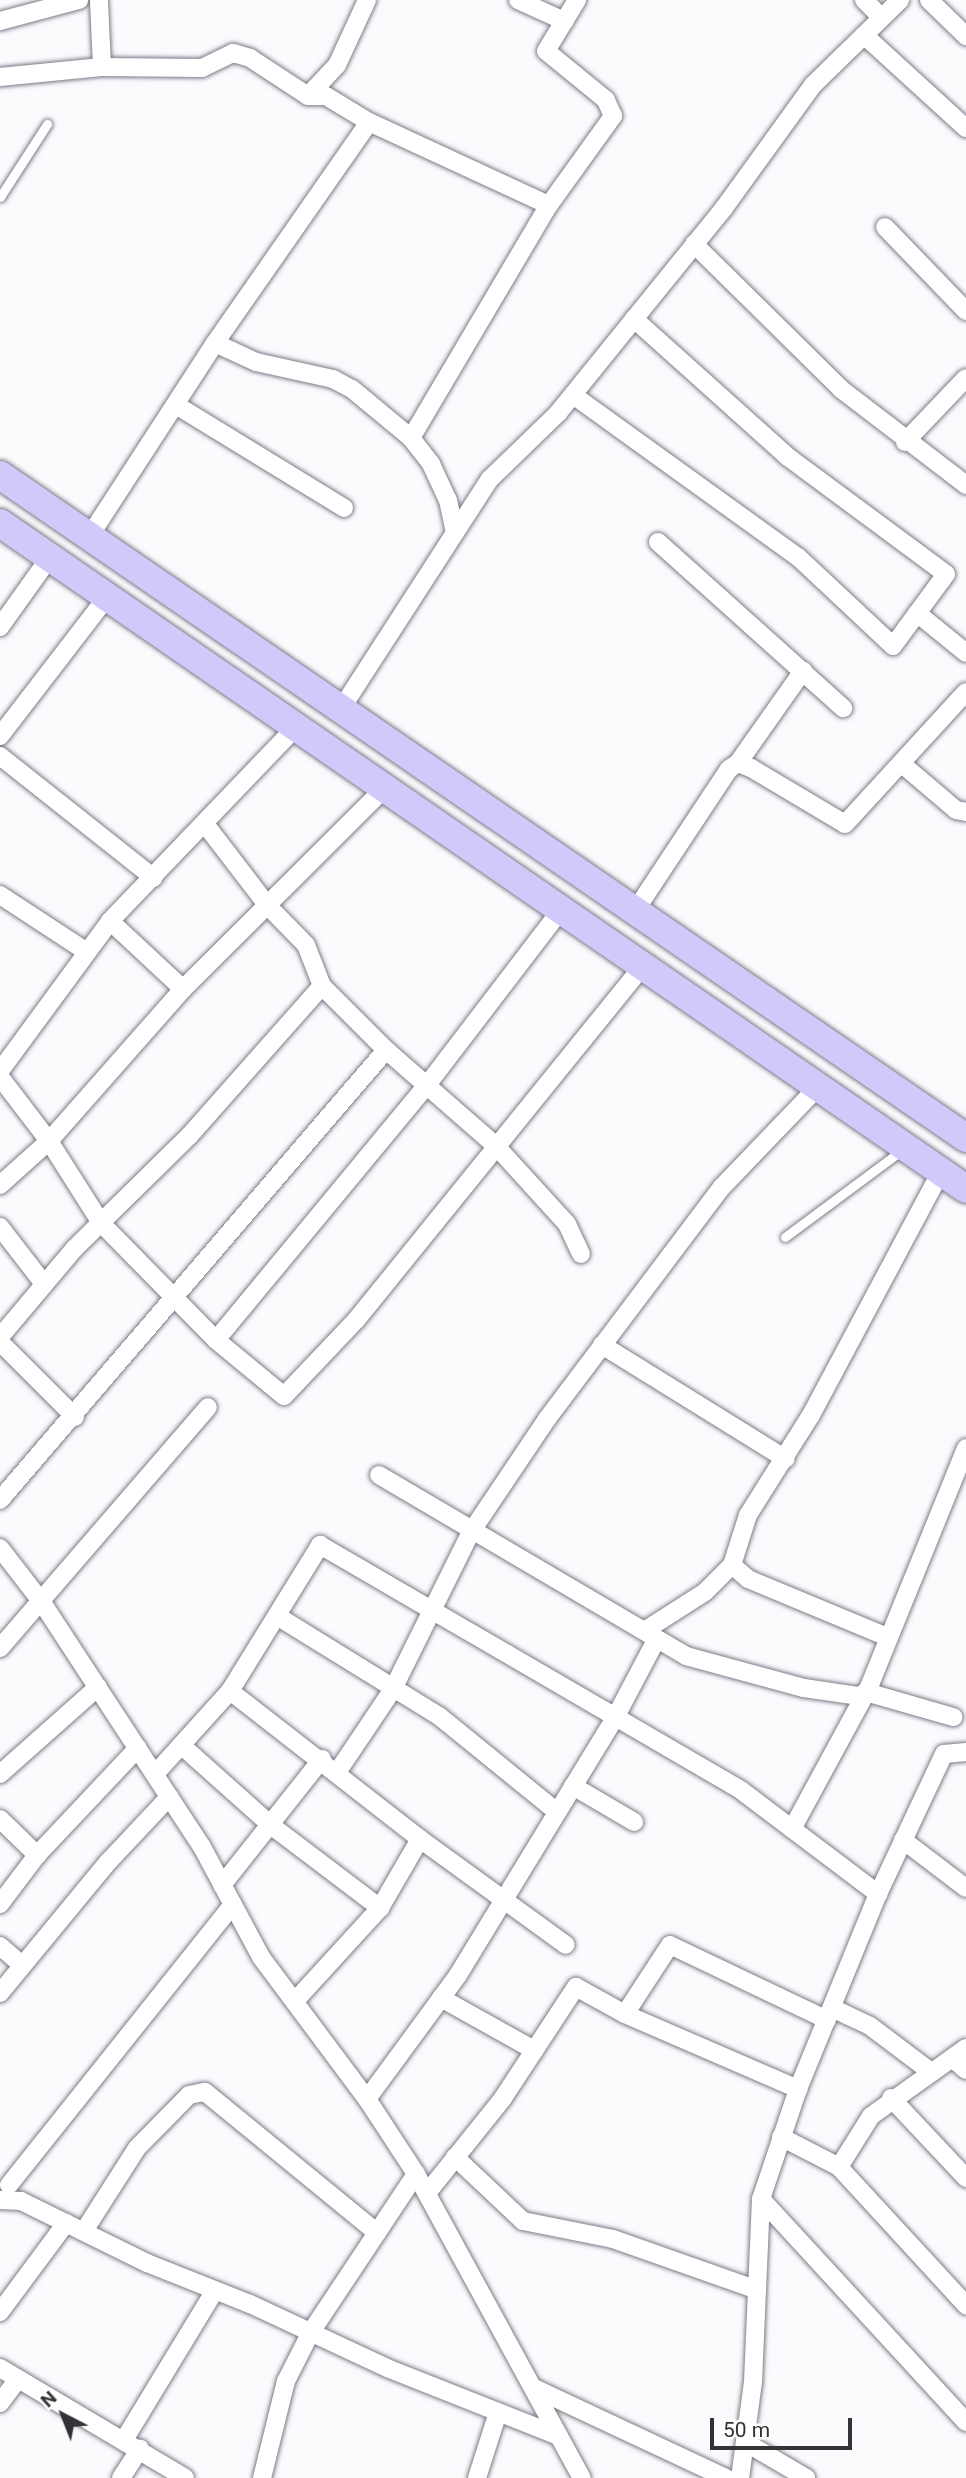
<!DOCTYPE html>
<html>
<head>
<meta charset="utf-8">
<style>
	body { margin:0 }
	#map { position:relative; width:966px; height:2478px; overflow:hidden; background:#fbfafd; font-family:Roboto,sans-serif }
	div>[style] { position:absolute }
	.roads { filter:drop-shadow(0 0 2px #7c7b87) drop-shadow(0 0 2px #7c7b87) }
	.lane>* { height:9px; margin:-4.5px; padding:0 4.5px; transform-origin:4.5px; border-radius:4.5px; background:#fff }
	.street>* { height:18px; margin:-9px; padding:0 9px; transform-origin:9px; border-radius:9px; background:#fff }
	.primary>* { height:28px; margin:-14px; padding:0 14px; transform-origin:14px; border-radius:14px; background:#d0c9fa }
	span { translate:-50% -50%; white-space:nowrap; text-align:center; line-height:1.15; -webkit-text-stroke:7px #fff; paint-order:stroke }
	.north { position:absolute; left:28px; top:2380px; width:70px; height:70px; -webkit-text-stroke:5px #fff; paint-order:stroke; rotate:318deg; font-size:19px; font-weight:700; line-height:28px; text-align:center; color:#333237 }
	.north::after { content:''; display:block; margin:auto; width:24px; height:32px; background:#333237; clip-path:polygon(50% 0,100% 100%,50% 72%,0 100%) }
	.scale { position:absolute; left:710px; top:2418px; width:142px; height:32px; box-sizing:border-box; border:4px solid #333237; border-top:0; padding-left:9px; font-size:21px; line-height:24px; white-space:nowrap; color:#333237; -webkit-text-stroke:5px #fff; paint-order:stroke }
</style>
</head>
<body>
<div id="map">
	<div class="roads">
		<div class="lane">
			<i style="left:0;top:197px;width:87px;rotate:-57.2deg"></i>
			<i style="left:785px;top:1237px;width:144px;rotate:-36.6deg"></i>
		</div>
		<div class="street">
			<i style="left:518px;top:0;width:51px;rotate:24.5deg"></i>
			<i style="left:864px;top:0;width:24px;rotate:45deg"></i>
			<i style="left:929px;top:0;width:52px;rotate:44.2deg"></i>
			<i style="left:99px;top:1px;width:66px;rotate:87.4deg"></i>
			<i style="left:0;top:21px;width:82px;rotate:-14.9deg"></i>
			<i style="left:864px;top:35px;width:138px;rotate:42.4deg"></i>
			<i style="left:0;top:77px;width:102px;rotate:-5.6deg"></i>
			<i style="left:102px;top:67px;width:100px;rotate:0.6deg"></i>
			<i style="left:202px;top:68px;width:34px;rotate:-26deg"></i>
			<i style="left:233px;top:53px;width:18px;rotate:16deg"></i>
			<i style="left:250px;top:58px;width:69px;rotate:33.2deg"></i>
			<i style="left:308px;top:96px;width:18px"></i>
			<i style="left:326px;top:96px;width:50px;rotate:31.2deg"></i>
			<i style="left:369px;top:122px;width:198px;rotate:24.8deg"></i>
			<i style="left:308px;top:96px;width:42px;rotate:-46.9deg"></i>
			<i style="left:337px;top:65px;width:72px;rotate:-65.2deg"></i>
			<i style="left:885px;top:227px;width:117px;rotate:46deg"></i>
			<i style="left:694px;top:244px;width:206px;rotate:44.6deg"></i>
			<i style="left:841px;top:389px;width:158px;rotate:37.5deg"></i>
			<i style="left:215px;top:343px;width:45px;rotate:24.9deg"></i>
			<i style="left:256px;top:362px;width:79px;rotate:12.4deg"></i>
			<i style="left:333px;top:379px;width:21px;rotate:28deg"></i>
			<i style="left:352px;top:389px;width:77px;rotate:39.7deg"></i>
			<i style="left:411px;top:438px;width:33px;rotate:52deg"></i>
			<i style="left:431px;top:464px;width:40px;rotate:65deg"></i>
			<i style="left:448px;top:500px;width:33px;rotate:78deg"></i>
			<i style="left:573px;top:395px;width:277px;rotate:35.8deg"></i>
			<i style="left:798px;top:557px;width:130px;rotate:43.1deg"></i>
			<i style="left:893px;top:646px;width:89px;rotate:-53.6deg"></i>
			<i style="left:946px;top:574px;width:197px;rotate:-143.5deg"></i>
			<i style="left:788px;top:457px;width:207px;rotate:-138.1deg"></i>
			<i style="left:176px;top:405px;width:197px;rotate:31.5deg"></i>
			<i style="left:411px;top:438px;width:271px;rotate:-59.4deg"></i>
			<i style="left:549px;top:205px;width:110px;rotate:-54.3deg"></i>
			<i style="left:613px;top:116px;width:17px;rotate:-114deg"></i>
			<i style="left:606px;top:100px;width:77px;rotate:-140.8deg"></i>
			<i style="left:546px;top:51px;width:60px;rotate:-58.7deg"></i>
			<i style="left:905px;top:442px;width:88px;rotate:-46.4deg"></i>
			<i style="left:89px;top:537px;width:231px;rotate:-57deg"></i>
			<i style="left:215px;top:343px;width:269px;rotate:-55.1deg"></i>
			<i style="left:658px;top:542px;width:249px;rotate:41.9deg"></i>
			<i style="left:917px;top:613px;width:63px;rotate:39.2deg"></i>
			<i style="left:0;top:627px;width:86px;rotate:-54.5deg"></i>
			<i style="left:341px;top:709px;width:274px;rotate:-57.1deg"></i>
			<i style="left:490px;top:479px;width:95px;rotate:-44.1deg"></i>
			<i style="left:558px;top:413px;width:264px;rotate:-51deg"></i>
			<i style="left:724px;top:208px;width:152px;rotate:-54.1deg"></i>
			<i style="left:813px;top:85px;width:122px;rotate:-44.3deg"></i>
			<i style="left:0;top:736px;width:175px;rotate:-52.4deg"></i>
			<i style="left:0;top:756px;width:196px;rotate:38.4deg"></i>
			<i style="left:738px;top:763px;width:113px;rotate:-54.8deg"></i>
			<i style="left:902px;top:764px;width:71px;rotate:40.4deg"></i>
			<i style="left:956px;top:810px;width:10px;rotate:11deg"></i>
			<i style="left:205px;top:824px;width:103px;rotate:52.5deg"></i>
			<i style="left:268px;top:906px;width:54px;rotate:45.7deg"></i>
			<i style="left:306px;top:945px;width:44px;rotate:68.7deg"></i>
			<i style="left:322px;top:986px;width:91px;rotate:45deg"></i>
			<i style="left:386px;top:1050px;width:146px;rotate:41.1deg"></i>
			<i style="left:496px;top:1146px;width:105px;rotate:47.7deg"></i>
			<i style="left:567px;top:1224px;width:33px;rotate:65deg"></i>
			<i style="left:0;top:895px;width:104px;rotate:33.2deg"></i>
			<i style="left:635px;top:911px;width:170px;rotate:-56.5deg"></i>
			<i style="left:729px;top:769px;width:11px;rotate:-34deg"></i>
			<i style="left:738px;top:763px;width:14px;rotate:21deg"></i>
			<i style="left:751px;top:768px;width:109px;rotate:30.8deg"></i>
			<i style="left:845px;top:824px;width:179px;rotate:-47.5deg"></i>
			<i style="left:110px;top:921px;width:100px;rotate:43deg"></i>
			<i style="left:0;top:1071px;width:186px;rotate:-53.7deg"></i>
			<i style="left:110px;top:921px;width:269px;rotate:-46.2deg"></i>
			<i style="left:0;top:1077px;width:81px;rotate:52.6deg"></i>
			<i style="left:49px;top:1141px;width:97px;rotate:57.6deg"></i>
			<i style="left:101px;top:1223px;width:164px;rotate:45.5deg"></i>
			<i style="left:216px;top:1340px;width:88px;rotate:39.5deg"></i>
			<i style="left:284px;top:1396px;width:106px;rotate:-46.5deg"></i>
			<i style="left:357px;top:1319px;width:454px;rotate:-51deg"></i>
			<i style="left:0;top:1185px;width:66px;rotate:-41.9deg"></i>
			<i style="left:49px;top:1141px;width:203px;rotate:-48.6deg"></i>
			<i style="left:183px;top:989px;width:285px;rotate:-44.9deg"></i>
			<i style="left:0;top:1227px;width:72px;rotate:52.3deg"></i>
			<i style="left:0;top:1337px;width:115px;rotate:-49.9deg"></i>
			<i style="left:74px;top:1249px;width:163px;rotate:-44.5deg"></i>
			<i style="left:190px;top:1135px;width:199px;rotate:-48.5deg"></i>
			<i style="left:216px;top:1340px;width:326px;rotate:-50.4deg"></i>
			<i style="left:424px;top:1089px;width:225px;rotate:-52.6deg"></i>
			<i style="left:0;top:1342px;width:106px;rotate:45deg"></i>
			<i style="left:602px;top:1345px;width:216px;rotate:31.8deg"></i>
			<i style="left:379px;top:1475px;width:356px;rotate:30.5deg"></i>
			<i style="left:686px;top:1656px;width:122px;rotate:15.2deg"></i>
			<i style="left:804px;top:1688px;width:56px;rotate:8.3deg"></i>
			<i style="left:859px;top:1696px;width:8px;rotate:-30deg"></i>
			<i style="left:866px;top:1692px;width:91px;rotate:16deg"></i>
			<i style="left:0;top:1500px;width:593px;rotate:-49.38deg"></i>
			<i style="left:0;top:1548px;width:67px;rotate:52.3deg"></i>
			<i style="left:41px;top:1601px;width:294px;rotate:56.8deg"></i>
			<i style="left:202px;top:1847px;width:125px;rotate:61.8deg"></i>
			<i style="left:261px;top:1957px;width:177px;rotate:53.3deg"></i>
			<i style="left:367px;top:2099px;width:90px;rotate:56.8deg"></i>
			<i style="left:416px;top:2174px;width:346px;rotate:61.4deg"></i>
			<i style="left:732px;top:1565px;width:21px;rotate:41deg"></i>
			<i style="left:748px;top:1579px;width:151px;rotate:22.6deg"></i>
			<i style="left:277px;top:1616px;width:190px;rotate:31.7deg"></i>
			<i style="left:439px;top:1716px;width:152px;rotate:39.1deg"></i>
			<i style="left:644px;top:1631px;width:72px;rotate:-32.6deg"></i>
			<i style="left:705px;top:1592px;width:38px;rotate:-45deg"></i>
			<i style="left:732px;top:1565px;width:52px;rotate:-72.3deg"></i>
			<i style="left:748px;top:1515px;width:118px;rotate:-57.8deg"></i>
			<i style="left:811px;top:1415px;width:276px;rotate:-61.9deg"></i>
			<i style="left:0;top:1648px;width:318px;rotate:-49.2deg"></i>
			<i style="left:230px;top:1691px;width:241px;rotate:37.9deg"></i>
			<i style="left:181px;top:1745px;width:122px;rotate:41.7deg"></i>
			<i style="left:272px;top:1826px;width:136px;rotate:37.2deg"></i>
			<i style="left:338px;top:1771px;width:99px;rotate:-56.1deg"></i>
			<i style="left:393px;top:1689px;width:175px;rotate:-63.6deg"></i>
			<i style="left:471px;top:1532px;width:136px;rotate:-56.1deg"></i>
			<i style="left:547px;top:1419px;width:291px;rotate:-53deg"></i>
			<i style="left:722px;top:1187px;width:139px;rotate:-46.2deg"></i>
			<i style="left:0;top:1774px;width:131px;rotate:-41.6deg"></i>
			<i style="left:155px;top:1774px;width:112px;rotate:-47.9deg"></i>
			<i style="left:230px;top:1691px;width:172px;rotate:-58.3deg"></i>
			<i style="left:320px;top:1545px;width:488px;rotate:30.2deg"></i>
			<i style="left:742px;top:1791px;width:171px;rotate:37.1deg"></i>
			<i style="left:573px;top:1786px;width:71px;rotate:30.5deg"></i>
			<i style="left:0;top:1819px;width:52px;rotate:44.2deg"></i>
			<i style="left:792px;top:1829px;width:162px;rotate:-61.5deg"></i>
			<i style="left:869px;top:1687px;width:258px;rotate:-67.9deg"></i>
			<i style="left:903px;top:1840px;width:79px;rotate:37.3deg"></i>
			<i style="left:222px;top:1885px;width:161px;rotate:-51.6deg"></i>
			<i style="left:0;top:1904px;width:61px;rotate:-52.9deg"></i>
			<i style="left:37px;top:1855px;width:147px;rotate:-46.7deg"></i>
			<i style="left:0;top:1946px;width:29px;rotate:41deg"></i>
			<i style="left:0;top:1993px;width:171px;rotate:-50.5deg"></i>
			<i style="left:109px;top:1861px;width:88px;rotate:-46.8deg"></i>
			<i style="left:441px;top:1998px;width:107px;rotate:29.2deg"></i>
			<i style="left:295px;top:2001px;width:126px;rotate:-47.6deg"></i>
			<i style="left:380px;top:1908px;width:80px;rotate:-59.9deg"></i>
			<i style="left:420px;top:1839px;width:180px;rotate:36deg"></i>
			<i style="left:832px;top:2008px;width:42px;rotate:25.3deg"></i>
			<i style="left:870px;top:2026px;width:76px;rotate:37deg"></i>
			<i style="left:625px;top:2014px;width:82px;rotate:-56.9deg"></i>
			<i style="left:670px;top:1945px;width:174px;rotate:25.5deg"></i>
			<i style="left:952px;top:2058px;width:18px;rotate:41deg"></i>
			<i style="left:891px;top:2098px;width:110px;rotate:46.8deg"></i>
			<i style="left:367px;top:2099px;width:154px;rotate:-53.7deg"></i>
			<i style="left:458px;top:1975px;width:303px;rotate:-58.6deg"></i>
			<i style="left:616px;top:1716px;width:86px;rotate:-62.2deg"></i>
			<i style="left:781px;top:2137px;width:65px;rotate:27.3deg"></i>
			<i style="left:839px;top:2167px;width:60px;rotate:-57.9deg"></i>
			<i style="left:871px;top:2116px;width:117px;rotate:-35.6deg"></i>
			<i style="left:455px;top:2157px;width:93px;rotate:43.3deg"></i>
			<i style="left:523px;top:2221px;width:92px;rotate:11.3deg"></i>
			<i style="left:613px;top:2239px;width:151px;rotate:19.4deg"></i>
			<i style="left:839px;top:2167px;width:188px;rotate:47.4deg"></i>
			<i style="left:9px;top:2185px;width:359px;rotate:-51.4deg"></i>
			<i style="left:427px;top:2193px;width:122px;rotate:-51.3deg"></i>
			<i style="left:503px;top:2098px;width:133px;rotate:-56.7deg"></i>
			<i style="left:576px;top:1987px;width:56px;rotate:28.9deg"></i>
			<i style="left:625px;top:2014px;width:189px;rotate:23.4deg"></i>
			<i style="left:761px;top:2199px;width:303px;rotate:47.4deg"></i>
			<i style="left:0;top:2200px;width:21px;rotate:3deg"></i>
			<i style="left:21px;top:2201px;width:140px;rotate:26.2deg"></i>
			<i style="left:147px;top:2263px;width:111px;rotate:21.7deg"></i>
			<i style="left:250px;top:2304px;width:151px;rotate:25deg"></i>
			<i style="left:387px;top:2368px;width:185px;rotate:21.6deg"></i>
			<i style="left:84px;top:2231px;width:98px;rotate:-57.4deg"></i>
			<i style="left:137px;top:2148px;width:74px;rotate:-45.5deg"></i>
			<i style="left:189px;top:2095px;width:16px;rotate:-11deg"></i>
			<i style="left:205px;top:2092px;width:222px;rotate:39.3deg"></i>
			<i style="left:0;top:2312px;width:111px;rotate:-53.4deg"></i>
			<i style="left:0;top:2368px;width:215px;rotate:30.7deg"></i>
			<i style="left:536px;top:2389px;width:210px;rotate:25.1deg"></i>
			<i style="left:0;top:2403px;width:30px;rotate:-53deg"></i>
			<i style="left:124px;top:2440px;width:173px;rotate:-58.7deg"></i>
			<i style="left:745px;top:2442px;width:71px;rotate:30.5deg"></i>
			<i style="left:121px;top:2478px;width:35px;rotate:-57deg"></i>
			<i style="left:262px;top:2478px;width:100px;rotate:-76.1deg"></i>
			<i style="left:286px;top:2381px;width:55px;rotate:-63deg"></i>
			<i style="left:311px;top:2332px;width:190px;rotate:-56.4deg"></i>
			<i style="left:477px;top:2478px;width:69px;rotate:-72.3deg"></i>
			<i style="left:740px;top:2478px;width:97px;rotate:-82.3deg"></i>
			<i style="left:753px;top:2382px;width:183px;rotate:-87.5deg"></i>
			<i style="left:761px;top:2199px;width:116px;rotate:-71.4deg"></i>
			<i style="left:798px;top:2089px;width:211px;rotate:-67.7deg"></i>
			<i style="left:878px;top:1894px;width:155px;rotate:-64.8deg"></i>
			<i style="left:944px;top:1754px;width:22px;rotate:-5deg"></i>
		</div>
		<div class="primary">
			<i style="left:0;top:475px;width:1172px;rotate:34.46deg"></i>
			<i style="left:0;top:523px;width:1173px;rotate:34.58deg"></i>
		</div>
	</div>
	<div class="north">N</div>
	<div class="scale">50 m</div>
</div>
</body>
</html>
